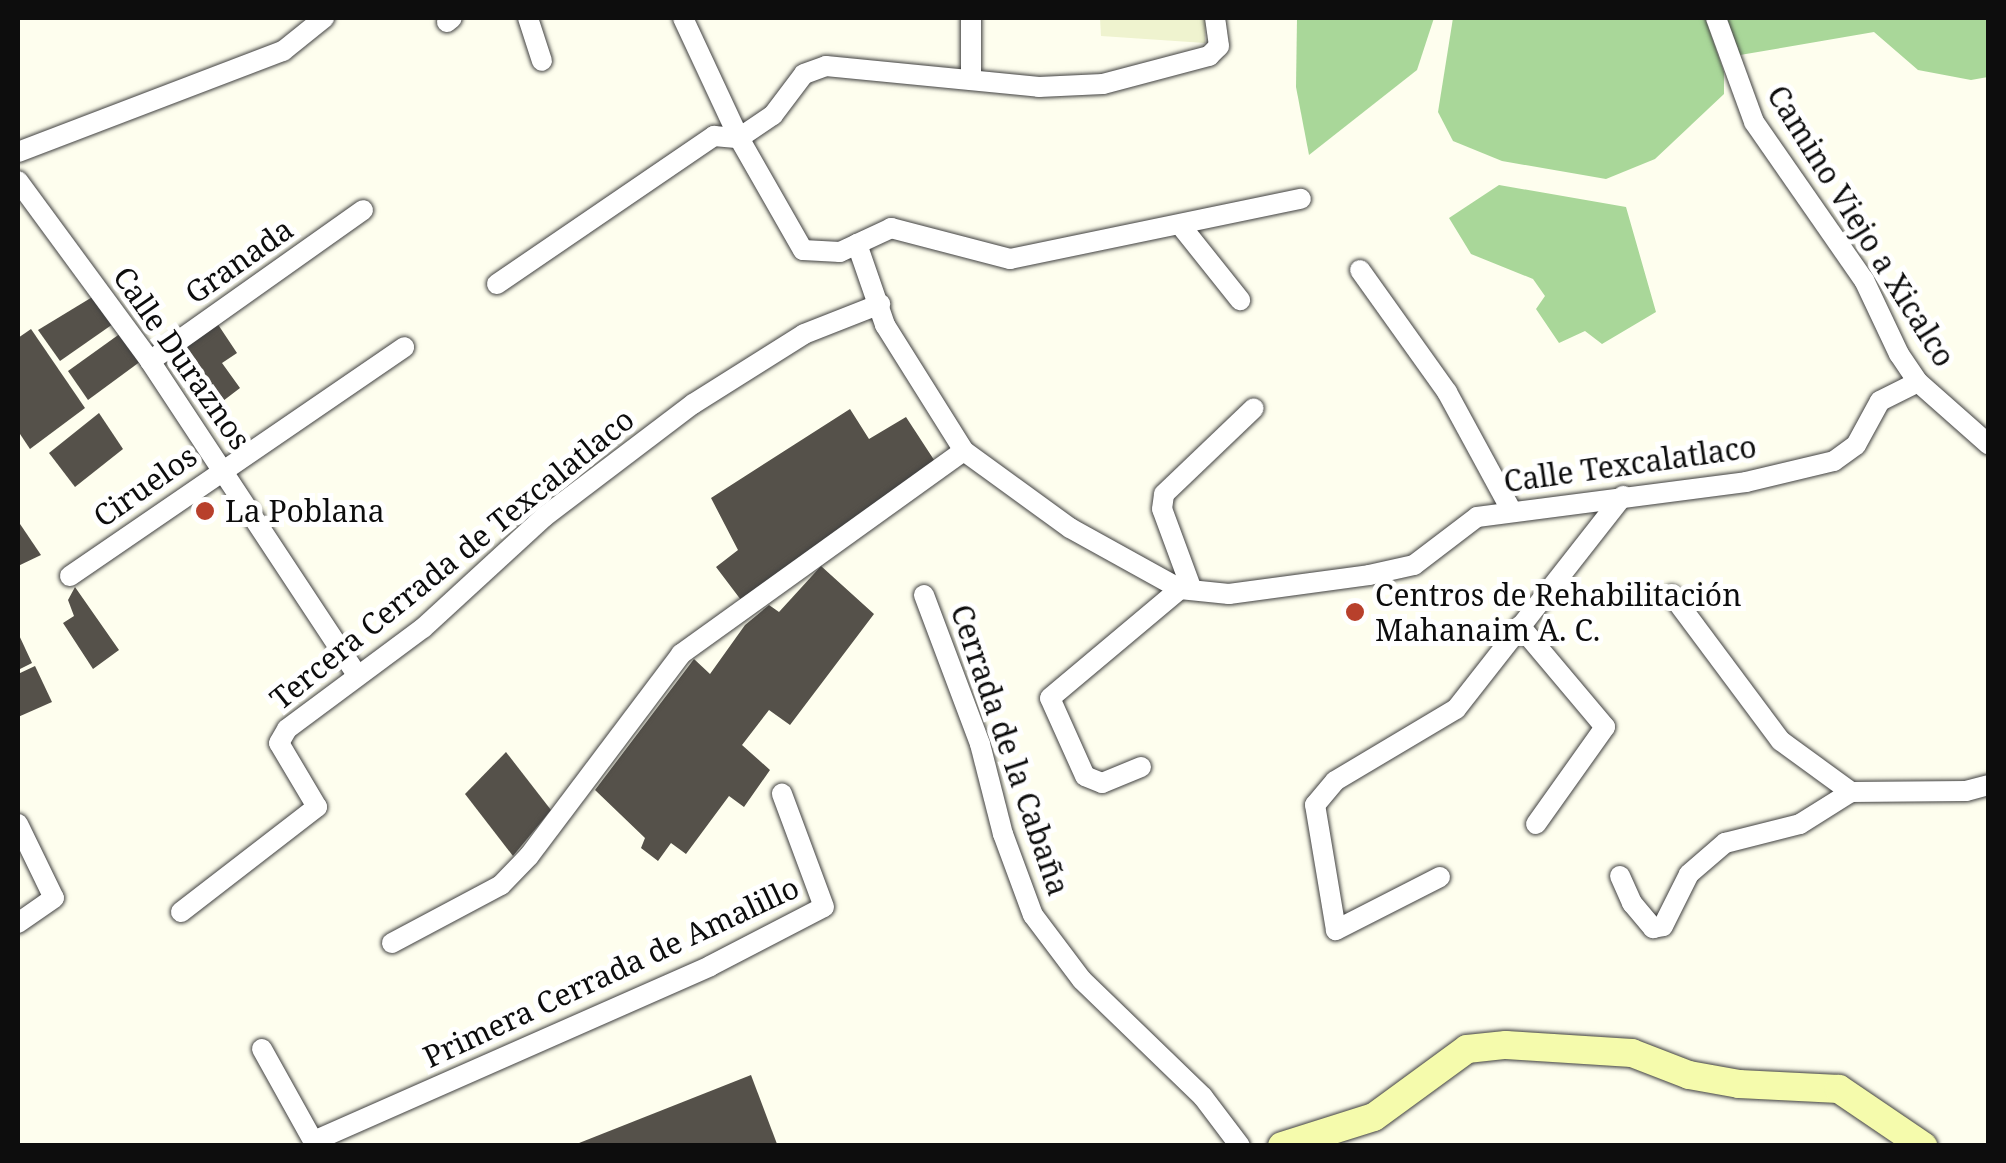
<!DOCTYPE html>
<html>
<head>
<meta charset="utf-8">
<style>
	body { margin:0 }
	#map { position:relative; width:2006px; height:1163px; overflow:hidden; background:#fefeee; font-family:"Noto Serif",serif }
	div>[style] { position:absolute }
	.farmland>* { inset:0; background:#eff3cf }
	.forest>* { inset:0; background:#a9d799 }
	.building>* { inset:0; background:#55514a }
	.roads { filter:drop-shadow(0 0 2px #404040) drop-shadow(0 0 2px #404040) }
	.street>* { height:20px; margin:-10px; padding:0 10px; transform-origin:10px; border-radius:10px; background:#fff }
	.secondary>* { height:28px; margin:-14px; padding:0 14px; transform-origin:14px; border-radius:14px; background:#f5fbac }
	.dots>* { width:28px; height:28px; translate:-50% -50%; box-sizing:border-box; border:5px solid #fff; border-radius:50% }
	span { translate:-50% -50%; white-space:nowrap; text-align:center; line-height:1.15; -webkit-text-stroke:10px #fff; paint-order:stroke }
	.street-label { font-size:30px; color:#0d0d0d }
	.poi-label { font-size:30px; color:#0d0d0d }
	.left { translate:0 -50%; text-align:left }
	.frame { position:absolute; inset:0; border:20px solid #0d0d0d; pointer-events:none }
</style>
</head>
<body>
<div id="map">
	<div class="farmland">
		<i style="clip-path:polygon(1100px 18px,1205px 18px,1205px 43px,1101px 36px)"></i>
	</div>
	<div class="forest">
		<i style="clip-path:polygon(1297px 18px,1434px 18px,1417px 70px,1309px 155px,1296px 87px)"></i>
		<i style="clip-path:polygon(1453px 18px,1705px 18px,1724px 72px,1724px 94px,1655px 159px,1606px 179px,1502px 161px,1453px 141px,1438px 112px)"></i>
		<i style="clip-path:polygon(1727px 18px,1988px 18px,1988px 77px,1971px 80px,1918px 70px,1874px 32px,1740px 55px)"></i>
		<i style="clip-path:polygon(1499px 185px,1626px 207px,1656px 312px,1602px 344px,1585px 331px,1559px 343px,1536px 309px,1545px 296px,1533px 279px,1471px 254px,1449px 218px)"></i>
	</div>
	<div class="building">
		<i style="clip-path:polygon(94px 296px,113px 324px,60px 361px,38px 330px)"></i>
		<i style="clip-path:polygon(217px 323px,237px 353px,222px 363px,240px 388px,206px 414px,168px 358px)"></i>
		<i style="clip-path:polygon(31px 329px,85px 408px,30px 449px,18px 431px,18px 338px)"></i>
		<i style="clip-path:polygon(121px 333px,141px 361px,88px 400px,68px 371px)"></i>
		<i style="clip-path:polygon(850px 409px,869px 439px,906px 417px,938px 466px,741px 600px,716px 567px,738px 550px,711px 498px)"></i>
		<i style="clip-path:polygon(99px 413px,123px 449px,75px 487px,49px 453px)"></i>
		<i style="clip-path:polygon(18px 521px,41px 555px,18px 566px)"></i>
		<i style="clip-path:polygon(821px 566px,874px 614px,790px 725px,769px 710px,742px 745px,770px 770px,744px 807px,729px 796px,686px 854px,671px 843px,658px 861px,641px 848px,645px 838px,595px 790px,694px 659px,710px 674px,745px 625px,769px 605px,779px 612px)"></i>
		<i style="clip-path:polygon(75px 587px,119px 650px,93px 669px,63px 623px,74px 616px,68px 600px)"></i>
		<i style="clip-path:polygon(18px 633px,32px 663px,18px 670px)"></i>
		<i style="clip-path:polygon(35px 666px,52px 702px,18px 717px,18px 674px)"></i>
		<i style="clip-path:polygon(506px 752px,551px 810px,513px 856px,465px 794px)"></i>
		<i style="clip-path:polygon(751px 1075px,777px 1144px,574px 1146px,574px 1145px)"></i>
	</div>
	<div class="roads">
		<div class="street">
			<i style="left:528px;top:18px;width:45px;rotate:72deg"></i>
			<i style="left:683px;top:18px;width:132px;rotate:65deg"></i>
			<i style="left:739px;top:138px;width:129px;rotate:60.3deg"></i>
			<i style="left:803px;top:250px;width:37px;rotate:3deg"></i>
			<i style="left:840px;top:252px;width:19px;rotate:-25deg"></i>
			<i style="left:857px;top:244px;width:86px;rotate:70.9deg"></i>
			<i style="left:885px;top:325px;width:149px;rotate:57.9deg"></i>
			<i style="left:964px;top:451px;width:131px;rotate:36deg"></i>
			<i style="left:1070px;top:528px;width:126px;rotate:29deg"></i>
			<i style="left:1180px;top:589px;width:49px;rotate:5.8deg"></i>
			<i style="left:1229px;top:594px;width:141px;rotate:-7.7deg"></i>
			<i style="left:1369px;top:575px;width:46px;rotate:-12.5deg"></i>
			<i style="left:1414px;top:565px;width:79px;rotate:-37.3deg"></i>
			<i style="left:1477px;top:517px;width:271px;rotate:-7.4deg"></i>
			<i style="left:1746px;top:482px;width:90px;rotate:-13.4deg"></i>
			<i style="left:1834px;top:461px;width:27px;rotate:-36deg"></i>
			<i style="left:1856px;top:445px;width:50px;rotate:-61.4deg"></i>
			<i style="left:1880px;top:401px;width:42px;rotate:-26.6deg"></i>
			<i style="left:1716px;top:18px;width:111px;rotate:69.9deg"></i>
			<i style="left:1754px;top:122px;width:193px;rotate:55.2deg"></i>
			<i style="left:1864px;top:280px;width:82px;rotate:64.7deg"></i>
			<i style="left:1899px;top:354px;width:34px;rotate:56deg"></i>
			<i style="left:1918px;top:382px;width:94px;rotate:41.5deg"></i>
			<i style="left:447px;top:22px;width:6px;rotate:-39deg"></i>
			<i style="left:971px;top:80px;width:62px;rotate:-90deg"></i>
			<i style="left:18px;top:152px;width:284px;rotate:-20.9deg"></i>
			<i style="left:283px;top:51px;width:53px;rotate:-38.8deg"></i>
			<i style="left:18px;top:181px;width:223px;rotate:53.7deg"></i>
			<i style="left:150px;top:361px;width:375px;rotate:56.6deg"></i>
			<i style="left:1181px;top:226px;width:95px;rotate:51.4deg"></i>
			<i style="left:857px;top:244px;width:38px;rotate:-25deg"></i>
			<i style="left:891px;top:228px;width:123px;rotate:14.6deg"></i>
			<i style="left:1010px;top:259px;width:297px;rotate:-11.7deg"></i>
			<i style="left:1360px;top:270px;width:150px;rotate:54.5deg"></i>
			<i style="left:1447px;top:392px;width:134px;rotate:61.5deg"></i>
			<i style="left:497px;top:284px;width:263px;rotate:-34.3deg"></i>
			<i style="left:714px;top:136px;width:25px;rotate:5deg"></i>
			<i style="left:739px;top:138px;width:41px;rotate:-34.1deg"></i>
			<i style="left:773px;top:115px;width:51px;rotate:-52.9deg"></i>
			<i style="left:804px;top:74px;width:23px;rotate:-20deg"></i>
			<i style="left:826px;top:66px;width:214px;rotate:5.6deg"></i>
			<i style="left:1039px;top:87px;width:64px;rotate:-2.7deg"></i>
			<i style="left:1103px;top:84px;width:110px;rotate:-14.8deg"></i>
			<i style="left:1209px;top:56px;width:14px;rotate:-45deg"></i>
			<i style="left:1219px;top:46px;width:28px;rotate:-98deg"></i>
			<i style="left:150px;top:361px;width:261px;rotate:-35.3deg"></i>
			<i style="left:70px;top:576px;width:405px;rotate:-34.4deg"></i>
			<i style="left:1192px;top:590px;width:86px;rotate:-110.3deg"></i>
			<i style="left:1162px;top:509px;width:15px;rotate:-82deg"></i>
			<i style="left:1164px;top:494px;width:124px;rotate:-43.7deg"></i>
			<i style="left:924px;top:595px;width:159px;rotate:69.4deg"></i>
			<i style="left:980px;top:744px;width:93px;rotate:75.7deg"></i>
			<i style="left:1003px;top:834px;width:86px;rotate:69.7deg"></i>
			<i style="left:1033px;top:915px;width:81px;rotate:53deg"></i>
			<i style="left:1082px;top:980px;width:168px;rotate:44deg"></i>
			<i style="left:1203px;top:1097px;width:61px;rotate:52.9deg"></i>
			<i style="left:1672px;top:595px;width:182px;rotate:53.3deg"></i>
			<i style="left:1781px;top:741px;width:87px;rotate:36.1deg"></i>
			<i style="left:1520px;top:626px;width:132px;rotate:49.9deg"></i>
			<i style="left:1605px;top:727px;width:119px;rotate:125.4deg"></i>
			<i style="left:1141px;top:767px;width:42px;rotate:157.7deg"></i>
			<i style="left:1102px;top:783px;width:18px;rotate:-158deg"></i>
			<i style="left:1085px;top:776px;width:85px;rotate:-114.2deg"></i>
			<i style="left:1050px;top:698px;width:170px;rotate:-40deg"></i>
			<i style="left:18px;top:824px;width:82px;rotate:64.1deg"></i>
			<i style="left:54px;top:898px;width:44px;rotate:145.2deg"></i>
			<i style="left:1620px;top:876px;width:30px;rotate:66deg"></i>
			<i style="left:1632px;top:903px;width:33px;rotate:50deg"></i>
			<i style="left:1653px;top:928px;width:10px;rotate:-11deg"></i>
			<i style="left:1663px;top:926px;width:58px;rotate:-63.4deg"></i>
			<i style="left:1689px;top:874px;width:48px;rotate:-40.7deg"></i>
			<i style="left:1725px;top:843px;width:77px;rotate:-14.2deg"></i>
			<i style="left:1800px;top:824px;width:60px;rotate:-32.1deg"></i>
			<i style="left:1851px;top:792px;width:115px;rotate:-0.5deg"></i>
			<i style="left:1966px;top:791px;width:23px;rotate:-15deg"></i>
			<i style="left:1440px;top:877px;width:117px;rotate:153deg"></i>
			<i style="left:1336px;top:930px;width:127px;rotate:-99.5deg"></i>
			<i style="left:1315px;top:805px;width:31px;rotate:-50deg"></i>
			<i style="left:1335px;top:781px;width:141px;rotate:-30.8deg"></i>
			<i style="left:1456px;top:709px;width:271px;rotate:-51.9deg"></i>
			<i style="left:181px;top:912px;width:172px;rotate:-37.7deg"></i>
			<i style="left:317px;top:807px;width:74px;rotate:-120.7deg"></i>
			<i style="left:279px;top:743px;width:16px;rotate:-60deg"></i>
			<i style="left:287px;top:729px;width:169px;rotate:-36.6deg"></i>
			<i style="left:423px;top:628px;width:164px;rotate:-42.5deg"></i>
			<i style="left:544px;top:517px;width:187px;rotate:-37.2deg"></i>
			<i style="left:693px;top:404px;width:131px;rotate:-32.2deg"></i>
			<i style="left:804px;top:334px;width:82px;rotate:-21.5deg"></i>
			<i style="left:392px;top:943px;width:123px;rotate:-28deg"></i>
			<i style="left:501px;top:885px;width:40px;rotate:-46deg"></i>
			<i style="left:529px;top:856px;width:253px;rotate:-53deg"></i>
			<i style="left:681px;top:654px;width:348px;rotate:-35.7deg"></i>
			<i style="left:262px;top:1049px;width:111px;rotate:60.9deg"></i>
			<i style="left:314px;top:1141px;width:433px;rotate:-23.8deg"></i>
			<i style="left:710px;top:966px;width:128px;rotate:-27.4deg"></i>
			<i style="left:824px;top:907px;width:121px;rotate:-110.4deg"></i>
		</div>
		<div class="secondary">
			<i style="left:1282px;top:1146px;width:96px;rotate:-17.5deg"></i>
			<i style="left:1374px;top:1117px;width:115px;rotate:-36.2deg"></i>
			<i style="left:1467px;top:1049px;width:39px;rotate:-6deg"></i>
			<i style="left:1506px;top:1045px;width:126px;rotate:3.6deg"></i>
			<i style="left:1632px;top:1053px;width:61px;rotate:21.1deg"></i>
			<i style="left:1689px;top:1075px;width:51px;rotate:10.2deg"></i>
			<i style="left:1739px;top:1084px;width:100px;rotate:2.9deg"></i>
			<i style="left:1839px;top:1089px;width:102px;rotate:34.2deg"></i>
		</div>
	</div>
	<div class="dots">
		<i style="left:205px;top:511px;background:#b8402b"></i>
		<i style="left:1355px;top:612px;background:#b8402b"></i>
	</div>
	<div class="street-label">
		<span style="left:1861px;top:226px;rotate:58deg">Camino Viejo a Xicalco</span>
		<span style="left:239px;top:261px;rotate:-35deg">Granada</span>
		<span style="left:182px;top:358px;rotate:55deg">Calle Duraznos</span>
		<span style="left:1630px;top:464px;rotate:-8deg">Calle Texcalatlaco</span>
		<span style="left:145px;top:486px;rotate:-35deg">Ciruelos</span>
		<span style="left:452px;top:559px;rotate:-39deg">Tercera Cerrada de Texcalatlaco</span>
		<span style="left:1010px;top:750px;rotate:71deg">Cerrada de la Cabaña</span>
		<span style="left:611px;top:972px;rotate:-25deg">Primera Cerrada de Amalillo</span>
	</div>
	<div class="poi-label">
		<span class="left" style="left:225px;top:511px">La Poblana</span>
		<span class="left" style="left:1375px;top:612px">Centros de Rehabilitación<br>Mahanaim A. C.</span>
	</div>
	<div class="frame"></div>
</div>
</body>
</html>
